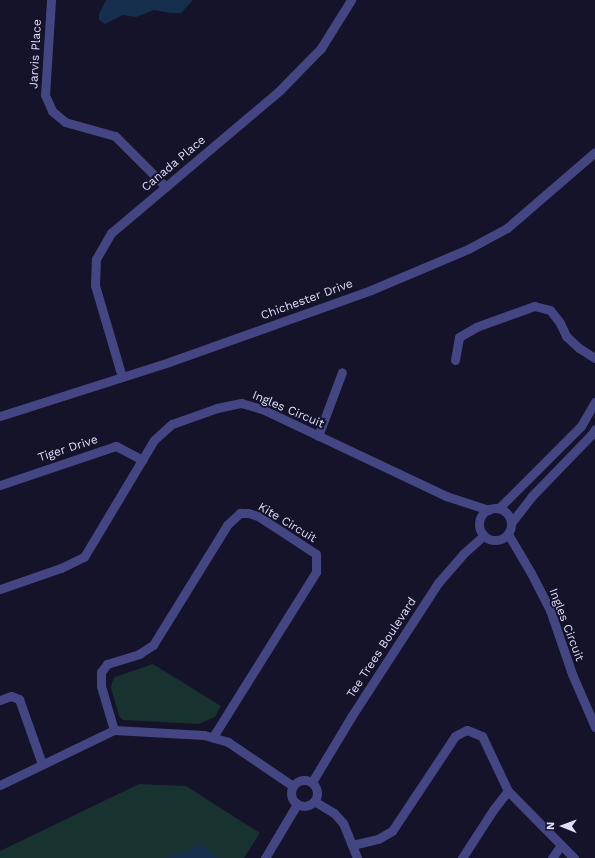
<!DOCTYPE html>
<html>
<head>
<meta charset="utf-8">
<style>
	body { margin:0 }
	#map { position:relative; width:595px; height:858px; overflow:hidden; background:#151329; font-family:"Work Sans",sans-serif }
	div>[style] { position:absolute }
	.green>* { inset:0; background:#17322f }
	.water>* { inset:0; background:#142e4c }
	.minor>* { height:9px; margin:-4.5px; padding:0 4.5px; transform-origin:4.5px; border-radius:4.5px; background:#434683 }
	.minor>.ring { margin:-4.5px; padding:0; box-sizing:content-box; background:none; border:9px solid #434683; border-radius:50% }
	span { translate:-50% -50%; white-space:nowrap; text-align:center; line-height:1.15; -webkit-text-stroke:4px #151329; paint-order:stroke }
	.street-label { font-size:12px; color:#dfdefc }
	.north { position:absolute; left:543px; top:806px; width:40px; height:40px; -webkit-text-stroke:3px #151329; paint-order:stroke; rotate:271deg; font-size:11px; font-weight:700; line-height:16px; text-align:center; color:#dfdefc }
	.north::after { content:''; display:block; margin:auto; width:14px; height:18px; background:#dfdefc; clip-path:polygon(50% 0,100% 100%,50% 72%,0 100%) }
</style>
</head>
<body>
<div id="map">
	<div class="green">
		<i style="clip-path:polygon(153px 664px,221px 706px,215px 717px,199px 724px,123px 720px,119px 716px,111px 688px,112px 682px,115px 677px)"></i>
		<i style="clip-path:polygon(139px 784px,186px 786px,260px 833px,244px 858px,0 858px,0 851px)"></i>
	</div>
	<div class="water">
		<i style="clip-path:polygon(106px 0,193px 0,181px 13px,171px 13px,154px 10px,136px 17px,123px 15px,105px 24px,99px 20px,99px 14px)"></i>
		<i style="clip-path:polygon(196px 845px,203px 846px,218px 858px,167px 858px,172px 854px,186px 852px)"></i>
	</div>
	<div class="minor">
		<i style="left:51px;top:0;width:95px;rotate:93.6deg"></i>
		<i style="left:45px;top:95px;width:17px;rotate:66deg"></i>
		<i style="left:52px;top:111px;width:17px;rotate:40deg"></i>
		<i style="left:65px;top:122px;width:52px;rotate:15.6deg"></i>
		<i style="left:115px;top:136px;width:72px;rotate:45deg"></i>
		<i style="left:455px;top:360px;width:23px;rotate:-80deg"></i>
		<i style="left:459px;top:337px;width:20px;rotate:-30deg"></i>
		<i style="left:476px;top:327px;width:62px;rotate:-19.9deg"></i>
		<i style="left:534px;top:306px;width:16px;rotate:14deg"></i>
		<i style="left:550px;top:310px;width:16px;rotate:52deg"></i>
		<i style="left:560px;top:323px;width:14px;rotate:65deg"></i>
		<i style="left:566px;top:336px;width:18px;rotate:43deg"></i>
		<i style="left:579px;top:348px;width:19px;rotate:32deg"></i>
		<i style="left:122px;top:377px;width:96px;rotate:-106.4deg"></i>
		<i style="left:95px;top:285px;width:26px;rotate:-88deg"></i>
		<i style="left:96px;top:259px;width:30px;rotate:-60deg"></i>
		<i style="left:111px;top:233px;width:221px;rotate:-40.2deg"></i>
		<i style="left:280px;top:90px;width:59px;rotate:-45.7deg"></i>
		<i style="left:321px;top:48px;width:57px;rotate:-58deg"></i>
		<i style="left:0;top:416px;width:177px;rotate:-17.7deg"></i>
		<i style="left:169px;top:362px;width:214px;rotate:-19.6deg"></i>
		<i style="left:371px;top:290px;width:105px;rotate:-22.9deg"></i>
		<i style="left:468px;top:249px;width:44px;rotate:-28.3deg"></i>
		<i style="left:507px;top:228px;width:116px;rotate:-40.8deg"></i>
		<i style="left:318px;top:436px;width:68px;rotate:-69.4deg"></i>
		<i style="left:0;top:485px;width:122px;rotate:-18.6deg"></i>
		<i style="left:116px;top:446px;width:30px;rotate:28deg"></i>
		<i style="left:499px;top:508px;width:116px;rotate:-45deg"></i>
		<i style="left:581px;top:426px;width:28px;rotate:-60deg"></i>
		<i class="ring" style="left:479px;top:508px;width:23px;height:23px"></i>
		<i style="left:511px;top:523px;width:33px;rotate:-52deg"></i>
		<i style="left:531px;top:497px;width:86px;rotate:-45.9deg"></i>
		<i style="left:591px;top:435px;width:7px;rotate:-56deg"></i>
		<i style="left:508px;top:534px;width:45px;rotate:59.5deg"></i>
		<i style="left:531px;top:573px;width:42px;rotate:62.8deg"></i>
		<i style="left:550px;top:610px;width:68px;rotate:71deg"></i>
		<i style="left:572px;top:674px;width:58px;rotate:66.5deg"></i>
		<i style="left:0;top:589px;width:65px;rotate:-19deg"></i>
		<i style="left:61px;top:568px;width:25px;rotate:-26deg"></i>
		<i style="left:84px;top:557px;width:136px;rotate:-59.1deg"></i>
		<i style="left:154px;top:440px;width:24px;rotate:-42deg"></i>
		<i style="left:172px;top:424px;width:48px;rotate:-19.6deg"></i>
		<i style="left:217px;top:408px;width:25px;rotate:-12deg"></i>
		<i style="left:241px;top:403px;width:22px;rotate:16deg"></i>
		<i style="left:262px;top:409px;width:204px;rotate:25.3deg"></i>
		<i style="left:446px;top:496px;width:45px;rotate:18deg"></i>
		<i style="left:0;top:700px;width:12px;rotate:-20deg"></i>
		<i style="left:11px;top:696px;width:9px;rotate:21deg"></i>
		<i style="left:19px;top:699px;width:69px;rotate:70.5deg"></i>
		<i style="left:114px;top:730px;width:46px;rotate:-106.5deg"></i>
		<i style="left:101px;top:686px;width:14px;rotate:-90deg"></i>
		<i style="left:101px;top:672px;width:10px;rotate:-53deg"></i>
		<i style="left:107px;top:664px;width:34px;rotate:-17deg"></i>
		<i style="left:139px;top:654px;width:17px;rotate:-33deg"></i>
		<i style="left:153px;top:645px;width:141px;rotate:-58.3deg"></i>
		<i style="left:227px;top:525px;width:18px;rotate:-43deg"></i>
		<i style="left:240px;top:513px;width:8px"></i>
		<i style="left:248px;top:513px;width:10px;rotate:17deg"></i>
		<i style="left:258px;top:516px;width:69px;rotate:33.2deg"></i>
		<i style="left:316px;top:554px;width:18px;rotate:90deg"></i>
		<i style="left:316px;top:572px;width:195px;rotate:122deg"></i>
		<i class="ring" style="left:291px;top:780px;width:17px;height:17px"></i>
		<i style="left:312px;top:782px;width:76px;rotate:-59deg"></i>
		<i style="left:351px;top:717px;width:160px;rotate:-57deg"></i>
		<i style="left:438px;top:583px;width:38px;rotate:-49deg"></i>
		<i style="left:463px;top:554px;width:28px;rotate:-42deg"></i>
		<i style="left:0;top:785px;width:127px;rotate:-25.8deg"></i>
		<i style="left:114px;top:730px;width:90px;rotate:3.2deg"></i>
		<i style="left:204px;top:735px;width:25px;rotate:16deg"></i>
		<i style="left:228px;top:742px;width:78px;rotate:34.1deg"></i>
		<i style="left:314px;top:801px;width:23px;rotate:31deg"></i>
		<i style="left:334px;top:813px;width:13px;rotate:48deg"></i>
		<i style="left:343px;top:823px;width:38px;rotate:68deg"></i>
		<i style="left:352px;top:845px;width:27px;rotate:-13deg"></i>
		<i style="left:378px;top:839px;width:16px;rotate:-30deg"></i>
		<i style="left:392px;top:831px;width:114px;rotate:-56.4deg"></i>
		<i style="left:455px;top:736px;width:13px;rotate:-27deg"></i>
		<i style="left:467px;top:730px;width:16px;rotate:22deg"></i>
		<i style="left:482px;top:736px;width:61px;rotate:64.7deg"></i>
		<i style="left:508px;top:791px;width:94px;rotate:45.4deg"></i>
		<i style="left:265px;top:858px;width:63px;rotate:-59.3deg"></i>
		<i style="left:462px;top:858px;width:57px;rotate:-57.1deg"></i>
		<i style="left:493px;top:810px;width:24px;rotate:-52deg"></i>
		<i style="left:552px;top:858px;width:16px;rotate:-55deg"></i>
	</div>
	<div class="street-label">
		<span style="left:36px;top:54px;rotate:-87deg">Jarvis Place</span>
		<span style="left:174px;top:164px;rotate:-40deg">Canada Place</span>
		<span style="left:307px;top:300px;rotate:-20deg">Chichester Drive</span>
		<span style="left:288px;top:410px;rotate:23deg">Ingles Circuit</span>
		<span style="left:68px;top:449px;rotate:-18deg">Tiger Drive</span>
		<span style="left:287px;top:523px;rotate:31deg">Kite Circuit</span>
		<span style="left:566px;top:625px;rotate:69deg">Ingles Circuit</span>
		<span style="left:382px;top:648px;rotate:-57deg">Tee Trees Boulevard</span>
	</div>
	<div class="north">N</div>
</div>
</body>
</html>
